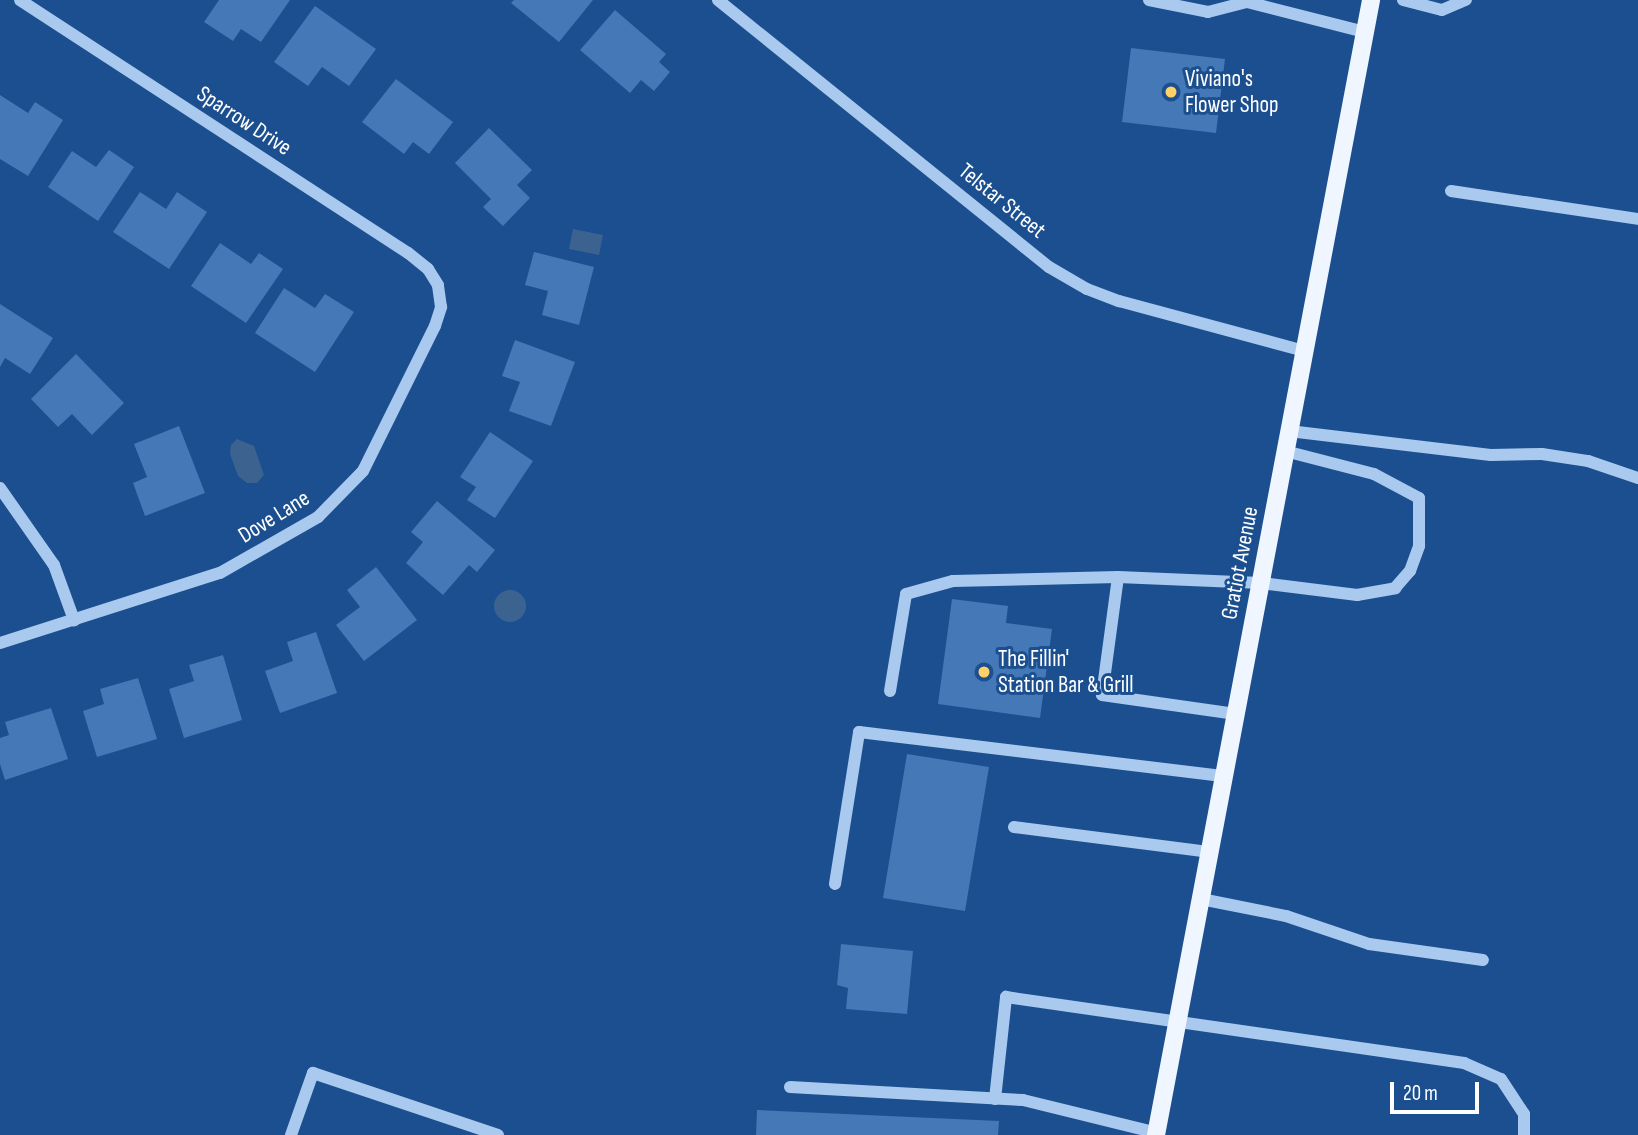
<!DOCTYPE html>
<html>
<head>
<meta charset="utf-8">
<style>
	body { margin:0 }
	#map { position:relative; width:1638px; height:1135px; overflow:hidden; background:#1b4f8f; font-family:"Sofia Sans Condensed",sans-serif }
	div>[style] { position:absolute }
	.water>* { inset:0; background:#3c6290 }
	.round { border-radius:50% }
	.building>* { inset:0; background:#4478b7 }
	.minor>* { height:12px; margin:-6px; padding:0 6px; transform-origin:6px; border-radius:6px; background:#a9c9ee }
	.major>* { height:18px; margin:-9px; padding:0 9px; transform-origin:9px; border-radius:9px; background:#f0f6ff }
	.dots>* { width:19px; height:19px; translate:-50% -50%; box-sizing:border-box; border:4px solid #1b4f8f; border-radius:50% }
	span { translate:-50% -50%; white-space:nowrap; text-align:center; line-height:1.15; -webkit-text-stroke:6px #1b4f8f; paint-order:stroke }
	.poi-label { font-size:23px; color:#fff }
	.left { translate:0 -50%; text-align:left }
	.street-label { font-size:23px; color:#fff }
	.scale { position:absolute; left:1390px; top:1082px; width:89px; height:32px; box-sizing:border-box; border:4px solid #fff; border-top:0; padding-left:9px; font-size:21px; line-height:24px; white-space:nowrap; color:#fff; -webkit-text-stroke:5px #1b4f8f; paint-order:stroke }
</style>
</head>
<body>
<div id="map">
	<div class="water">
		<i style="clip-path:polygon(573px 229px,603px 235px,599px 255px,569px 249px)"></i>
		<i style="clip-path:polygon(237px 439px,254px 446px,264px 475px,257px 483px,247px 483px,238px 476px,230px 454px,231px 445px)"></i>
		<i class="round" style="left:494px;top:590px;width:32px;height:32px"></i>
	</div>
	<div class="building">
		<i style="clip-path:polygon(219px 0,290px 0,261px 42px,241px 29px,233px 41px,204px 22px)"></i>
		<i style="clip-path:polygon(514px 0,593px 0,559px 42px,511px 3px)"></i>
		<i style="clip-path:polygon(315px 6px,376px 49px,349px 86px,322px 67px,308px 86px,274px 62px)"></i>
		<i style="clip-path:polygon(615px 10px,666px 54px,659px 62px,670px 72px,654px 91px,641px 80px,630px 93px,580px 50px)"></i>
		<i style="clip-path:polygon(1131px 48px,1225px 59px,1216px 133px,1122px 122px)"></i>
		<i style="clip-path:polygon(396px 79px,453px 122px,429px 154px,413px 142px,404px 154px,362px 122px)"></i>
		<i style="clip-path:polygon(0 95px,28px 113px,35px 102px,63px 120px,28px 176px,0 159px)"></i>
		<i style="clip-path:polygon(489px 128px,532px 170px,517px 185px,530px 198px,503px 226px,483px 207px,491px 199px,455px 163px)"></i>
		<i style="clip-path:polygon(109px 150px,134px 167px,98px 221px,48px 187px,72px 151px,96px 167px)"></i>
		<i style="clip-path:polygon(140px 192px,166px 209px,177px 192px,207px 212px,169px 269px,113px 232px)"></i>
		<i style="clip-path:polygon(220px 243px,251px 264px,259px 253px,283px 269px,246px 323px,191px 286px)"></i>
		<i style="clip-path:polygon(534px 252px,594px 267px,579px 325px,542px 315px,548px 291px,525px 285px)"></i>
		<i style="clip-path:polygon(284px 288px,315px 308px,325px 294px,354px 312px,315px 372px,255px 333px)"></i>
		<i style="clip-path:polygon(0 304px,53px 338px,30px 374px,5px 358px,0 367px)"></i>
		<i style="clip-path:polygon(515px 340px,575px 362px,551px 426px,509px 411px,520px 382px,502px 376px)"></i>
		<i style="clip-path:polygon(76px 354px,124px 403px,92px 435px,72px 414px,58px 427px,31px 399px)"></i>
		<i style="clip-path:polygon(179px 426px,205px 493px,145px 516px,133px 483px,147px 477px,134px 444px)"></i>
		<i style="clip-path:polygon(490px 432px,533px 461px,495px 518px,467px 500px,476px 487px,460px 477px)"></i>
		<i style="clip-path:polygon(437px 501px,495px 550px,477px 572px,469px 565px,443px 595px,406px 563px,423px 542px,411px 532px)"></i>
		<i style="clip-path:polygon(376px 567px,417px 620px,364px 661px,336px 625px,360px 607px,347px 590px)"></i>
		<i style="clip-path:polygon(952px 599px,1008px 606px,1006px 623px,1052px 629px,1040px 718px,938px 704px)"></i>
		<i style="clip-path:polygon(316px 632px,337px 693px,280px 713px,265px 671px,293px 661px,287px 642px)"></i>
		<i style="clip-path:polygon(223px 655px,242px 720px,184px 738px,169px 689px,194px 681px,189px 665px)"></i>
		<i style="clip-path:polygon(138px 678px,157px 739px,97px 757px,83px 711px,104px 704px,100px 689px)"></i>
		<i style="clip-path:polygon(51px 708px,68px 759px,5px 780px,0 764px,0 738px,9px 735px,5px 722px)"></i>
		<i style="clip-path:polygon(907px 754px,989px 767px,965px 911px,883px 898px)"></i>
		<i style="clip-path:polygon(841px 944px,913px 951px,907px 1014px,846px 1009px,848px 988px,837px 985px)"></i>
		<i style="clip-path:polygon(757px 1110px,999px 1121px,998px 1135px,756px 1135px)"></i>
	</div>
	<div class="minor">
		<i style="left:718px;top:0;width:425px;rotate:38.9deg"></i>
		<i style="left:1049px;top:267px;width:44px;rotate:30.1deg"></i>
		<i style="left:1087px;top:289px;width:34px;rotate:21deg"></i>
		<i style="left:1119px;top:301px;width:192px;rotate:15.1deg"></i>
		<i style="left:1149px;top:0;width:60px;rotate:11.5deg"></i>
		<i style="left:1208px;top:12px;width:40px;rotate:-14.4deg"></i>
		<i style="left:1247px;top:2px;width:122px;rotate:14.3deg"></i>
		<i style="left:1403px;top:0;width:40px;rotate:14.4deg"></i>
		<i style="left:1442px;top:10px;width:26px;rotate:-23deg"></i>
		<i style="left:1451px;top:191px;width:189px;rotate:8.5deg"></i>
		<i style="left:1289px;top:431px;width:203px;rotate:6.8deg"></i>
		<i style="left:1491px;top:455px;width:51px;rotate:-1.1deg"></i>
		<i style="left:1542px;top:454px;width:47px;rotate:8.7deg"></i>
		<i style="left:1588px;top:461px;width:53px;rotate:18.8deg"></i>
		<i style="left:0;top:488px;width:94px;rotate:55deg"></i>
		<i style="left:54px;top:565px;width:59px;rotate:70deg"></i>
		<i style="left:1118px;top:577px;width:119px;rotate:97.7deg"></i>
		<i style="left:1102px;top:695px;width:135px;rotate:8.1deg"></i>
		<i style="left:0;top:643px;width:231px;rotate:-17.7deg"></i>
		<i style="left:220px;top:573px;width:113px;rotate:-29.7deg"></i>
		<i style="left:318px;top:517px;width:64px;rotate:-45.6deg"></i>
		<i style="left:363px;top:471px;width:162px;rotate:-63.6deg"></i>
		<i style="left:435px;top:326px;width:20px;rotate:-72deg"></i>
		<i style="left:441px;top:307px;width:22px;rotate:-98deg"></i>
		<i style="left:438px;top:285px;width:19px;rotate:-122deg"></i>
		<i style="left:428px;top:269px;width:26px;rotate:-141deg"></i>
		<i style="left:408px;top:253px;width:463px;rotate:-146.9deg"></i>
		<i style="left:890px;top:691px;width:98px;rotate:-80.6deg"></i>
		<i style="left:906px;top:594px;width:49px;rotate:-15.5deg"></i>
		<i style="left:953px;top:581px;width:165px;rotate:-1.4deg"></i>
		<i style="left:1118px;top:577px;width:143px;rotate:2.4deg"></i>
		<i style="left:1261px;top:583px;width:97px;rotate:7.1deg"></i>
		<i style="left:1357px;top:595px;width:39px;rotate:-10deg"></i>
		<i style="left:1395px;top:588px;width:23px;rotate:-49deg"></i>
		<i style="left:1410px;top:571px;width:27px;rotate:-70deg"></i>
		<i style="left:1419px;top:546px;width:48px;rotate:-90deg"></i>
		<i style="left:1419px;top:498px;width:51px;rotate:-151.9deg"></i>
		<i style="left:1374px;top:474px;width:92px;rotate:-165.5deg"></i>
		<i style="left:1014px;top:827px;width:198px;rotate:7.3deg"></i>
		<i style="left:835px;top:884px;width:154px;rotate:-81deg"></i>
		<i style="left:859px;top:732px;width:368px;rotate:6.9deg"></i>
		<i style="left:1201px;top:899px;width:87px;rotate:11.3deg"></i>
		<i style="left:1286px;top:916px;width:88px;rotate:18.6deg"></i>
		<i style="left:1369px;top:944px;width:115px;rotate:8deg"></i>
		<i style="left:790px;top:1087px;width:233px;rotate:3.2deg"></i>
		<i style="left:1023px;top:1100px;width:138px;rotate:13.8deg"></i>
		<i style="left:995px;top:1099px;width:103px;rotate:-83.8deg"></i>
		<i style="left:1006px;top:997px;width:463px;rotate:8.2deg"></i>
		<i style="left:1464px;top:1063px;width:40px;rotate:23.4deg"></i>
		<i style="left:1501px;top:1079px;width:42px;rotate:56.7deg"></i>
		<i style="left:1524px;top:1114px;width:21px;rotate:90deg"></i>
		<i style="left:291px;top:1135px;width:66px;rotate:-70.5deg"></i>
		<i style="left:313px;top:1073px;width:195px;rotate:18.5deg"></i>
	</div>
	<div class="major">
		<i style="left:1156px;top:1135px;width:1155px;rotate:-79.27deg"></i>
	</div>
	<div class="dots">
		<i style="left:1171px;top:92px;background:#ffd166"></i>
		<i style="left:984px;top:672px;background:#ffd166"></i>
	</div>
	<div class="poi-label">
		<span class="left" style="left:1185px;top:92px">Viviano's<br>Flower Shop</span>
		<span class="left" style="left:998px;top:672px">The Fillin'<br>Station Bar &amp; Grill</span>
	</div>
	<div class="street-label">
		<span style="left:244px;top:121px;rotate:33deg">Sparrow Drive</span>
		<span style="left:1002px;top:201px;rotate:39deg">Telstar Street</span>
		<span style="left:274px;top:517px;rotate:-32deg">Dove Lane</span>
		<span style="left:1240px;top:563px;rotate:-79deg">Gratiot Avenue</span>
	</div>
	<div class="scale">20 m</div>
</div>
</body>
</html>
